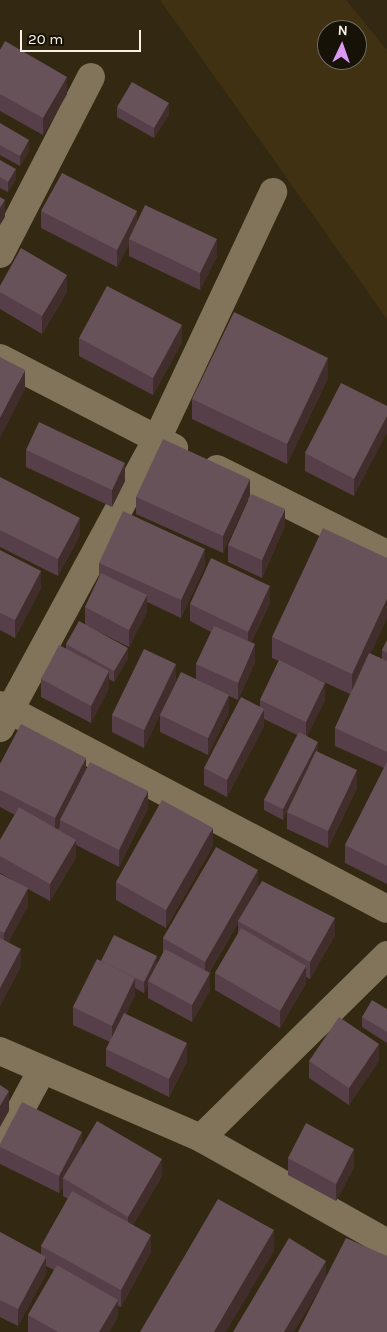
<!DOCTYPE html>
<html>
<head>
<meta charset="utf-8">
<style>
	body { margin:0 }
	#map { position:relative; width:387px; height:1332px; overflow:hidden; background:#332811; font-family:Karla,sans-serif }
	div>[style] { position:absolute }
	.built>* { inset:0; background:#403112 }
	.minor>* { height:28px; margin:-14px; padding:0 14px; transform-origin:14px; border-radius:14px; background:#81745a }
	.wall>* { inset:0; background:#563f48 }
	.shaded-wall>* { inset:0; background:#412d2b }
	.building>* { inset:0; background:#685259 }
	span { translate:-50% -50%; white-space:nowrap; text-align:center; line-height:1.15; -webkit-text-stroke:4.5px #171208; paint-order:stroke }
	.north { position:absolute; left:317px; top:20px; width:50px; height:50px; box-sizing:border-box; background:#171208; border:1px solid #716c60; border-radius:50%; rotate:3deg; font-size:14px; font-weight:700; line-height:20px; text-align:center; color:#f9f2e4 }
	.north::after { content:''; display:block; margin:auto; width:18px; height:22px; background:#dc99f4; clip-path:polygon(50% 0,100% 100%,50% 72%,0 100%) }
	.scale { position:absolute; left:20px; top:30px; width:121px; height:22px; box-sizing:border-box; border:2px solid #f9f2e4; border-top:0; padding-left:6px; font-size:15px; line-height:18px; white-space:nowrap; color:#f9f2e4; -webkit-text-stroke:4px #171208; paint-order:stroke }
</style>
</head>
<body>
<div id="map">
	<div class="built">
		<i style="clip-path:polygon(evenodd,160px 0,346px 0,387px 50px,387px 319px,160px 0,327px 30px,357px 30px,357px 60px,327px 60px,327px 30px)"></i>
	</div>
	<div class="minor">
		<i style="left:0;top:254px;width:199px;rotate:-62.8deg"></i>
		<i style="left:0;top:358px;width:196px;rotate:27.3deg"></i>
		<i style="left:217px;top:469px;width:190px;rotate:26.6deg"></i>
		<i style="left:0;top:705px;width:437px;rotate:27.8deg"></i>
		<i style="left:0;top:728px;width:329px;rotate:-61.5deg"></i>
		<i style="left:157px;top:439px;width:273px;rotate:-64.8deg"></i>
		<i style="left:0;top:1051px;width:219px;rotate:23.4deg"></i>
		<i style="left:201px;top:1138px;width:214px;rotate:29.4deg"></i>
		<i style="left:201px;top:1138px;width:261px;rotate:-44.5deg"></i>
		<i style="left:0;top:1148px;width:89px;rotate:-61.7deg"></i>
	</div>
	<div class="wall">
		<i style="clip-path:polygon(0 50px,67px 94px,43px 135px,0 111px)"></i>
		<i style="clip-path:polygon(117px 107px,169px 114px,154px 138px,117px 117px)"></i>
		<i style="clip-path:polygon(0 123px,29px 151px,20px 166px,0 155px)"></i>
		<i style="clip-path:polygon(0 160px,16px 179px,8px 192px,0 188px)"></i>
		<i style="clip-path:polygon(41px 211px,137px 221px,217px 256px,200px 290px,129px 256px,129px 245px,117px 267px,41px 228px)"></i>
		<i style="clip-path:polygon(0 286px,67px 292px,42px 334px,0 309px)"></i>
		<i style="clip-path:polygon(79px 338px,182px 342px,153px 395px,79px 356px)"></i>
		<i style="clip-path:polygon(328px 378px,287px 464px,192px 419px,192px 399px)"></i>
		<i style="clip-path:polygon(387px 406px,354px 496px,305px 471px,305px 453px)"></i>
		<i style="clip-path:polygon(26px 450px,125px 481px,112px 507px,26px 467px)"></i>
		<i style="clip-path:polygon(0 477px,80px 535px,58px 576px,0 547px)"></i>
		<i style="clip-path:polygon(250px 479px,223px 553px,136px 514px,136px 497px)"></i>
		<i style="clip-path:polygon(285px 526px,262px 578px,228px 562px,228px 545px)"></i>
		<i style="clip-path:polygon(0 550px,41px 588px,15px 638px,0 630px)"></i>
		<i style="clip-path:polygon(99px 563px,205px 566px,181px 618px,147px 602px,147px 612px,129px 647px,95px 630px,128px 658px,114px 682px,109px 679px,109px 688px,91px 723px,41px 697px,41px 679px,66px 648px,66px 644px,85px 624px,85px 607px,99px 577px)"></i>
		<i style="clip-path:polygon(270px 603px,251px 643px,255px 662px,238px 700px,229px 696px,229px 712px,208px 755px,160px 732px,160px 715px,196px 679px,196px 664px,211px 632px,190px 621px,190px 604px)"></i>
		<i style="clip-path:polygon(272px 637px,371px 654px,382px 659px,382px 650px,387px 640px,387px 884px,345px 863px,345px 845px,384px 768px,335px 746px,335px 728px,350px 694px,306px 674px,325px 700px,307px 736px,318px 752px,357px 788px,328px 848px,287px 829px,287px 812px,292px 801px,283px 820px,264px 810px,264px 800px,297px 735px,264px 719px,264px 726px,227px 797px,204px 785px,204px 768px,260px 706px,260px 700px,279px 661px,272px 658px)"></i>
		<i style="clip-path:polygon(176px 681px,144px 748px,112px 732px,112px 715px)"></i>
		<i style="clip-path:polygon(0 764px,86px 768px,148px 808px,119px 867px,76px 845px,76px 857px,50px 901px,28px 889px,28px 906px,8px 942px,21px 966px,0 1006px,0 874px,14px 881px,0 873px,0 840px,15px 815px,0 807px)"></i>
		<i style="clip-path:polygon(213px 846px,166px 928px,116px 900px,116px 882px)"></i>
		<i style="clip-path:polygon(258px 886px,335px 935px,310px 979px,306px 977px,306px 983px,280px 1028px,215px 990px,215px 973px,238px 934px,238px 923px,209px 973px,210px 990px,192px 1022px,148px 998px,148px 984px,144px 993px,135px 988px,135px 995px,126px 1014px,187px 1061px,169px 1097px,106px 1066px,106px 1049px,110px 1042px,73px 1025px,73px 1007px,101px 961px,157px 965px,163px 953px,163px 938px)"></i>
		<i style="clip-path:polygon(387px 1009px,387px 1043px,362px 1027px,362px 1017px)"></i>
		<i style="clip-path:polygon(309px 1061px,379px 1061px,349px 1105px,309px 1078px)"></i>
		<i style="clip-path:polygon(0 1144px,82px 1146px,162px 1176px,133px 1225px,151px 1252px,121px 1307px,118px 1306px,118px 1317px,109px 1332px,28px 1332px,28px 1315px,54px 1270px,46px 1266px,46px 1274px,18px 1326px,0 1317px,0 1232px,41px 1254px,41px 1246px,68px 1199px,63px 1196px,63px 1186px,59px 1193px,0 1164px)"></i>
		<i style="clip-path:polygon(288px 1158px,354px 1167px,336px 1201px,288px 1175px)"></i>
	</div>
	<div class="shaded-wall">
		<i style="clip-path:polygon(67px 77px,67px 94px,43px 135px,43px 118px)"></i>
		<i style="clip-path:polygon(169px 103px,169px 114px,154px 138px,154px 128px)"></i>
		<i style="clip-path:polygon(29px 140px,29px 151px,20px 166px,20px 156px)"></i>
		<i style="clip-path:polygon(16px 169px,16px 179px,8px 192px,8px 182px)"></i>
		<i style="clip-path:polygon(5px 200px,5px 217px,0 225px,0 208px)"></i>
		<i style="clip-path:polygon(137px 211px,137px 229px,129px 239px,129px 245px,117px 267px,117px 250px)"></i>
		<i style="clip-path:polygon(217px 239px,217px 256px,200px 290px,200px 273px)"></i>
		<i style="clip-path:polygon(67px 275px,67px 292px,42px 334px,42px 316px)"></i>
		<i style="clip-path:polygon(182px 325px,182px 342px,153px 395px,153px 378px)"></i>
		<i style="clip-path:polygon(328px 358px,328px 378px,287px 464px,287px 444px)"></i>
		<i style="clip-path:polygon(25px 370px,25px 390px,0 438px,0 418px)"></i>
		<i style="clip-path:polygon(387px 416px,387px 433px,354px 496px,354px 479px)"></i>
		<i style="clip-path:polygon(125px 463px,125px 481px,112px 507px,112px 490px)"></i>
		<i style="clip-path:polygon(250px 479px,250px 496px,223px 553px,223px 536px)"></i>
		<i style="clip-path:polygon(285px 509px,285px 526px,262px 578px,262px 560px)"></i>
		<i style="clip-path:polygon(80px 518px,80px 535px,58px 576px,58px 559px)"></i>
		<i style="clip-path:polygon(205px 549px,205px 566px,181px 618px,181px 600px)"></i>
		<i style="clip-path:polygon(41px 571px,41px 588px,15px 638px,15px 620px)"></i>
		<i style="clip-path:polygon(270px 586px,270px 603px,248px 649px,248px 632px)"></i>
		<i style="clip-path:polygon(147px 595px,147px 612px,129px 647px,129px 630px)"></i>
		<i style="clip-path:polygon(387px 599px,387px 619px,352px 695px,352px 674px)"></i>
		<i style="clip-path:polygon(255px 644px,255px 662px,238px 700px,238px 683px)"></i>
		<i style="clip-path:polygon(128px 648px,128px 658px,114px 682px,114px 671px)"></i>
		<i style="clip-path:polygon(176px 664px,176px 681px,144px 748px,144px 730px)"></i>
		<i style="clip-path:polygon(109px 671px,109px 688px,91px 723px,91px 706px)"></i>
		<i style="clip-path:polygon(325px 683px,325px 700px,306px 739px,306px 722px)"></i>
		<i style="clip-path:polygon(229px 695px,229px 712px,208px 755px,208px 738px)"></i>
		<i style="clip-path:polygon(264px 709px,264px 726px,227px 797px,227px 780px)"></i>
		<i style="clip-path:polygon(318px 742px,318px 752px,283px 820px,283px 809px)"></i>
		<i style="clip-path:polygon(86px 758px,86px 775px,60px 820px,60px 826px,55px 835px,55px 818px)"></i>
		<i style="clip-path:polygon(357px 770px,357px 788px,328px 848px,328px 831px)"></i>
		<i style="clip-path:polygon(148px 791px,148px 808px,119px 867px,119px 850px)"></i>
		<i style="clip-path:polygon(213px 828px,213px 846px,166px 928px,166px 910px)"></i>
		<i style="clip-path:polygon(76px 840px,76px 857px,50px 901px,50px 884px)"></i>
		<i style="clip-path:polygon(258px 870px,258px 888px,238px 921px,238px 923px,205px 979px,205px 962px)"></i>
		<i style="clip-path:polygon(28px 888px,28px 906px,4px 951px,4px 933px)"></i>
		<i style="clip-path:polygon(335px 918px,335px 935px,310px 979px,310px 962px)"></i>
		<i style="clip-path:polygon(21px 949px,21px 966px,0 1006px,0 988px)"></i>
		<i style="clip-path:polygon(157px 956px,157px 967px,148px 981px,148px 984px,144px 993px,144px 982px)"></i>
		<i style="clip-path:polygon(306px 966px,306px 983px,280px 1028px,280px 1011px)"></i>
		<i style="clip-path:polygon(210px 973px,210px 990px,192px 1022px,192px 1005px)"></i>
		<i style="clip-path:polygon(135px 978px,135px 995px,112px 1043px,112px 1026px)"></i>
		<i style="clip-path:polygon(187px 1043px,187px 1061px,169px 1097px,169px 1079px)"></i>
		<i style="clip-path:polygon(379px 1044px,379px 1061px,349px 1105px,349px 1088px)"></i>
		<i style="clip-path:polygon(9px 1091px,9px 1111px,0 1127px,0 1106px)"></i>
		<i style="clip-path:polygon(82px 1132px,82px 1149px,63px 1178px,63px 1186px,59px 1193px,59px 1176px)"></i>
		<i style="clip-path:polygon(354px 1149px,354px 1167px,336px 1201px,336px 1184px)"></i>
		<i style="clip-path:polygon(162px 1159px,162px 1176px,128px 1234px,128px 1217px)"></i>
		<i style="clip-path:polygon(274px 1230px,274px 1251px,226px 1332px,214px 1332px)"></i>
		<i style="clip-path:polygon(151px 1235px,151px 1252px,121px 1307px,121px 1290px)"></i>
		<i style="clip-path:polygon(46px 1257px,46px 1274px,18px 1326px,18px 1309px)"></i>
		<i style="clip-path:polygon(326px 1261px,326px 1278px,294px 1332px,284px 1332px)"></i>
		<i style="clip-path:polygon(118px 1300px,118px 1317px,109px 1332px,99px 1332px)"></i>
	</div>
	<div class="building">
		<i style="clip-path:polygon(5px 41px,67px 77px,43px 118px,0 94px,0 50px)"></i>
		<i style="clip-path:polygon(132px 82px,169px 103px,154px 128px,117px 107px)"></i>
		<i style="clip-path:polygon(0 123px,29px 140px,20px 156px,0 145px)"></i>
		<i style="clip-path:polygon(0 160px,16px 169px,8px 182px,0 177px)"></i>
		<i style="clip-path:polygon(62px 173px,137px 211px,117px 250px,41px 211px)"></i>
		<i style="clip-path:polygon(0 197px,5px 200px,0 208px)"></i>
		<i style="clip-path:polygon(145px 205px,217px 239px,200px 273px,129px 239px)"></i>
		<i style="clip-path:polygon(21px 248px,67px 275px,42px 316px,0 292px,0 286px)"></i>
		<i style="clip-path:polygon(107px 286px,182px 325px,153px 378px,79px 338px)"></i>
		<i style="clip-path:polygon(234px 312px,328px 358px,287px 444px,192px 399px)"></i>
		<i style="clip-path:polygon(0 357px,25px 370px,0 418px)"></i>
		<i style="clip-path:polygon(341px 383px,387px 406px,387px 416px,354px 479px,305px 453px)"></i>
		<i style="clip-path:polygon(39px 422px,125px 463px,112px 490px,26px 450px)"></i>
		<i style="clip-path:polygon(163px 439px,250px 479px,223px 536px,136px 497px)"></i>
		<i style="clip-path:polygon(0 477px,80px 518px,58px 559px,0 530px)"></i>
		<i style="clip-path:polygon(251px 494px,285px 509px,262px 560px,228px 545px)"></i>
		<i style="clip-path:polygon(123px 511px,205px 549px,181px 600px,99px 563px)"></i>
		<i style="clip-path:polygon(323px 528px,387px 558px,387px 599px,352px 674px,272px 637px)"></i>
		<i style="clip-path:polygon(0 550px,41px 571px,15px 620px,0 613px)"></i>
		<i style="clip-path:polygon(211px 558px,270px 586px,248px 632px,190px 604px)"></i>
		<i style="clip-path:polygon(101px 573px,147px 595px,129px 630px,85px 607px)"></i>
		<i style="clip-path:polygon(79px 621px,128px 648px,114px 671px,66px 644px)"></i>
		<i style="clip-path:polygon(214px 626px,255px 644px,238px 683px,196px 664px)"></i>
		<i style="clip-path:polygon(387px 640px,387px 653px,382px 650px)"></i>
		<i style="clip-path:polygon(59px 645px,109px 671px,91px 706px,41px 679px)"></i>
		<i style="clip-path:polygon(144px 649px,176px 664px,144px 730px,112px 715px)"></i>
		<i style="clip-path:polygon(369px 653px,387px 661px,387px 752px,335px 728px)"></i>
		<i style="clip-path:polygon(279px 660px,325px 683px,306px 722px,260px 700px)"></i>
		<i style="clip-path:polygon(181px 672px,229px 695px,208px 738px,160px 715px)"></i>
		<i style="clip-path:polygon(241px 697px,264px 709px,227px 780px,204px 768px)"></i>
		<i style="clip-path:polygon(21px 724px,86px 758px,55px 818px,0 790px,0 764px)"></i>
		<i style="clip-path:polygon(299px 732px,318px 742px,283px 809px,264px 800px)"></i>
		<i style="clip-path:polygon(316px 751px,357px 770px,328px 831px,287px 812px)"></i>
		<i style="clip-path:polygon(90px 762px,148px 791px,119px 850px,60px 820px)"></i>
		<i style="clip-path:polygon(387px 762px,387px 866px,345px 845px)"></i>
		<i style="clip-path:polygon(162px 800px,213px 828px,166px 910px,116px 882px)"></i>
		<i style="clip-path:polygon(19px 807px,76px 840px,50px 884px,0 856px,0 840px)"></i>
		<i style="clip-path:polygon(216px 847px,258px 870px,205px 962px,163px 938px)"></i>
		<i style="clip-path:polygon(0 874px,28px 888px,4px 933px,0 931px)"></i>
		<i style="clip-path:polygon(262px 881px,335px 918px,310px 962px,238px 921px)"></i>
		<i style="clip-path:polygon(241px 928px,306px 966px,280px 1011px,215px 973px)"></i>
		<i style="clip-path:polygon(114px 935px,157px 956px,144px 982px,101px 961px)"></i>
		<i style="clip-path:polygon(0 938px,21px 949px,0 988px)"></i>
		<i style="clip-path:polygon(165px 949px,210px 973px,192px 1005px,148px 981px)"></i>
		<i style="clip-path:polygon(97px 959px,135px 978px,112px 1026px,73px 1007px)"></i>
		<i style="clip-path:polygon(372px 1000px,387px 1009px,387px 1032px,362px 1017px)"></i>
		<i style="clip-path:polygon(124px 1013px,187px 1043px,169px 1079px,106px 1049px)"></i>
		<i style="clip-path:polygon(339px 1017px,379px 1044px,349px 1088px,309px 1061px)"></i>
		<i style="clip-path:polygon(0 1085px,9px 1091px,0 1106px)"></i>
		<i style="clip-path:polygon(22px 1102px,82px 1132px,59px 1176px,0 1147px,0 1144px)"></i>
		<i style="clip-path:polygon(97px 1121px,162px 1159px,128px 1217px,63px 1178px)"></i>
		<i style="clip-path:polygon(306px 1123px,354px 1149px,336px 1184px,288px 1158px)"></i>
		<i style="clip-path:polygon(72px 1191px,151px 1235px,121px 1290px,41px 1246px)"></i>
		<i style="clip-path:polygon(218px 1199px,274px 1230px,214px 1332px,140px 1332px)"></i>
		<i style="clip-path:polygon(0 1232px,46px 1257px,18px 1309px,0 1300px)"></i>
		<i style="clip-path:polygon(289px 1238px,326px 1261px,284px 1332px,233px 1332px)"></i>
		<i style="clip-path:polygon(346px 1238px,387px 1256px,387px 1332px,298px 1332px)"></i>
		<i style="clip-path:polygon(57px 1265px,118px 1300px,99px 1332px,58px 1332px,28px 1315px)"></i>
	</div>
	<div class="north">N</div>
	<div class="scale">20 m</div>
</div>
</body>
</html>
